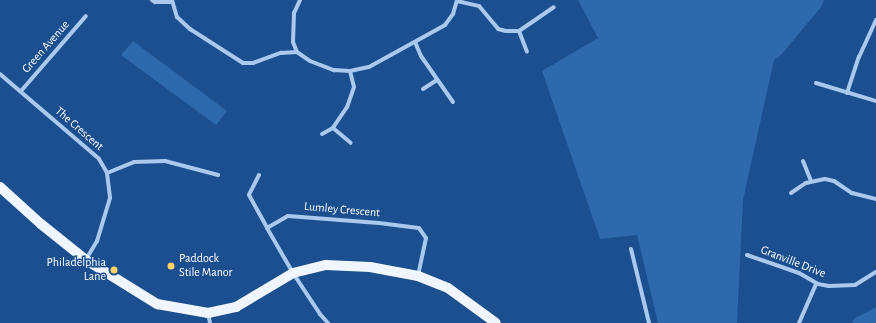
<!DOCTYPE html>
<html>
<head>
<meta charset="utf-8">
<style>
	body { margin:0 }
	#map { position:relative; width:876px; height:323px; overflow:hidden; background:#1b4f8f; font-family:"Alegreya Sans",sans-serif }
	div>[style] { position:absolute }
	.green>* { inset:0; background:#2e69ad }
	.street>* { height:4px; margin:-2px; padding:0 2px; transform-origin:2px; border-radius:2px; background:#a9c9ee }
	.primary>* { height:10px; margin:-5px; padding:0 5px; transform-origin:5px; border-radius:5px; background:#f0f6ff }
	.dots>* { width:11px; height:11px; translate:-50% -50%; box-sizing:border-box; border:2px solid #1b4f8f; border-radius:50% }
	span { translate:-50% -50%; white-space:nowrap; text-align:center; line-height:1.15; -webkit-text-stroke:3px #1b4f8f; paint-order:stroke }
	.street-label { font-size:12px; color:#fff }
	.poi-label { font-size:12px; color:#fff }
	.left { translate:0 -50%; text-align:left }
	.right { translate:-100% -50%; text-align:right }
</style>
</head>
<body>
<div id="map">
	<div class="green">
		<i style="clip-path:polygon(578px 0,824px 0,821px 7px,781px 55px,774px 60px,743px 200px,737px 323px,658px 323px,637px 235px,600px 239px,542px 71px,598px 38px)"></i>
		<i style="clip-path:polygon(133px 41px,227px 111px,216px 125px,121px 55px)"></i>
		<i style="clip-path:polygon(876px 307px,876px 323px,852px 323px,854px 319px)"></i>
	</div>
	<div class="street">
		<i style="left:152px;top:0;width:4px;rotate:34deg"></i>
		<i style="left:155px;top:2px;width:17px"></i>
		<i style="left:172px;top:0;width:18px;rotate:74deg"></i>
		<i style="left:177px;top:17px;width:18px;rotate:43deg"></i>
		<i style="left:190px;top:29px;width:63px;rotate:32.7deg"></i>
		<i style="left:243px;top:63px;width:10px"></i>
		<i style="left:253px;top:63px;width:30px;rotate:-20deg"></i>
		<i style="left:281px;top:53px;width:16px;rotate:-4deg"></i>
		<i style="left:297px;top:52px;width:16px;rotate:35deg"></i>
		<i style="left:310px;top:61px;width:26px;rotate:21deg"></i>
		<i style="left:334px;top:70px;width:16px;rotate:4deg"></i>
		<i style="left:350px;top:71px;width:19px;rotate:-12deg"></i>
		<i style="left:369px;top:67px;width:87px;rotate:-28.9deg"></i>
		<i style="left:445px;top:25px;width:14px;rotate:-54deg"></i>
		<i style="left:453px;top:14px;width:15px;rotate:-74deg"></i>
		<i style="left:457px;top:1px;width:23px;rotate:13deg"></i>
		<i style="left:479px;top:6px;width:30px;rotate:50deg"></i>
		<i style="left:498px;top:29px;width:8px;rotate:14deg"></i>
		<i style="left:506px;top:31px;width:13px"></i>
		<i style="left:519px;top:31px;width:42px;rotate:-34.4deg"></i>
		<i style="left:519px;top:31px;width:22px;rotate:69deg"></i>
		<i style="left:415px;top:42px;width:15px;rotate:67deg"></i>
		<i style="left:421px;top:56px;width:56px;rotate:55.2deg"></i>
		<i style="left:297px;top:52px;width:11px;rotate:-112deg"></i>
		<i style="left:293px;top:42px;width:29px;rotate:-88deg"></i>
		<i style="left:294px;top:13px;width:14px;rotate:-65deg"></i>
		<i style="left:350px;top:71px;width:16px;rotate:76deg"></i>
		<i style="left:354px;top:87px;width:21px;rotate:109deg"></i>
		<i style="left:347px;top:107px;width:25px;rotate:124deg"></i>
		<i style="left:333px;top:128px;width:23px;rotate:40deg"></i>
		<i style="left:0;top:74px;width:130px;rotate:40.6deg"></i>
		<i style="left:99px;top:159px;width:16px;rotate:60deg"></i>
		<i style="left:107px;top:173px;width:25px;rotate:83deg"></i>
		<i style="left:110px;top:198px;width:45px;rotate:106.8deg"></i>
		<i style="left:97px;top:241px;width:21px;rotate:121deg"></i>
		<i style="left:816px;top:83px;width:63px;rotate:16.7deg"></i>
		<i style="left:423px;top:89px;width:17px;rotate:-33deg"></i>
		<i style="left:21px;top:91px;width:99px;rotate:-49.1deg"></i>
		<i style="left:847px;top:93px;width:38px;rotate:-72deg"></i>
		<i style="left:859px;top:57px;width:41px;rotate:-65.3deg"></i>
		<i style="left:322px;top:134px;width:13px;rotate:-29deg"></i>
		<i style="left:803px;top:161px;width:22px;rotate:68deg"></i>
		<i style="left:107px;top:173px;width:29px;rotate:-22deg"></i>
		<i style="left:134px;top:162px;width:31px;rotate:-2deg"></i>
		<i style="left:165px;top:161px;width:55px;rotate:14.8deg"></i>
		<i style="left:259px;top:175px;width:22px;rotate:117deg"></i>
		<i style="left:249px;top:195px;width:38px;rotate:61deg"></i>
		<i style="left:791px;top:193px;width:18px;rotate:-34deg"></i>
		<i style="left:806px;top:183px;width:19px;rotate:-12deg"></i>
		<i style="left:825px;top:179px;width:9px;rotate:13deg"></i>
		<i style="left:834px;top:181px;width:22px;rotate:34deg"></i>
		<i style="left:852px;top:193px;width:25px;rotate:14deg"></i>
		<i style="left:631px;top:249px;width:76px;rotate:76.3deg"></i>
		<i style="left:747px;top:255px;width:55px;rotate:19.1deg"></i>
		<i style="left:799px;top:273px;width:22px;rotate:30deg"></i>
		<i style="left:818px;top:284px;width:11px;rotate:10deg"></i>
		<i style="left:829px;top:286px;width:26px;rotate:-2deg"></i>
		<i style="left:855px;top:285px;width:25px;rotate:-32deg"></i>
		<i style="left:208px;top:314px;width:9px;rotate:77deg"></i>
		<i style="left:328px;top:323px;width:12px;rotate:-132deg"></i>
		<i style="left:320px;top:314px;width:49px;rotate:-123.4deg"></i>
		<i style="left:293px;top:273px;width:52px;rotate:-120deg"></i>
		<i style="left:267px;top:228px;width:24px;rotate:-30deg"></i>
		<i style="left:288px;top:216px;width:91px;rotate:4.4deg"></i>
		<i style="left:379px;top:223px;width:40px;rotate:7.1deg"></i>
		<i style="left:419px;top:228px;width:12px;rotate:55deg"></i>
		<i style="left:426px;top:238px;width:38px;rotate:102deg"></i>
		<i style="left:799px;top:323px;width:43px;rotate:-66.4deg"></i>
	</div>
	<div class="primary">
		<i style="left:0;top:187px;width:55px;rotate:42.1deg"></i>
		<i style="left:41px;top:224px;width:58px;rotate:38.7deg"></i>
		<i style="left:86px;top:260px;width:84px;rotate:31.8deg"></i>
		<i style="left:157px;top:304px;width:52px;rotate:10deg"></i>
		<i style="left:208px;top:313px;width:29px;rotate:-12deg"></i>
		<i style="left:236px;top:307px;width:66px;rotate:-30.8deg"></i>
		<i style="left:293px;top:273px;width:34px;rotate:-14deg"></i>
		<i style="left:326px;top:265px;width:44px;rotate:2.6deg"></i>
		<i style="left:370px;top:267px;width:49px;rotate:10.6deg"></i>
		<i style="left:418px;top:276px;width:32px;rotate:22deg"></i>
		<i style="left:448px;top:288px;width:59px;rotate:36.1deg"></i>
	</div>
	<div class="dots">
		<i style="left:171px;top:266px;background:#ffd166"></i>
		<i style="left:114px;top:270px;background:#ffd166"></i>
	</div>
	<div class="street-label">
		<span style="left:46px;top:47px;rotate:-49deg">Green Avenue</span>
		<span style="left:79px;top:129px;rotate:41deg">The Crescent</span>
		<span style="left:342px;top:210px;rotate:5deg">Lumley Crescent</span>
		<span style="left:793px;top:262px;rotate:21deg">Granville Drive</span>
	</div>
	<div class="poi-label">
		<span class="left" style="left:179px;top:266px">Paddock<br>Stile Manor</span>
		<span class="right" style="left:106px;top:270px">Philadelphia<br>Lane</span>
	</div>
</div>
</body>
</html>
